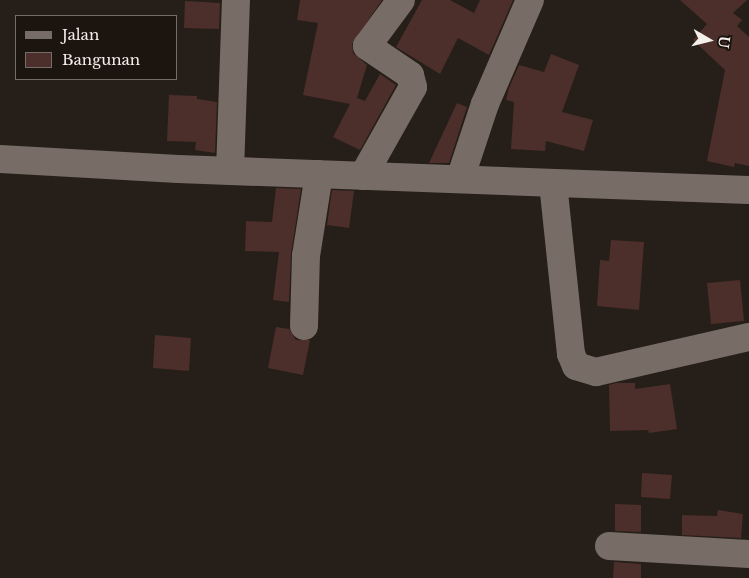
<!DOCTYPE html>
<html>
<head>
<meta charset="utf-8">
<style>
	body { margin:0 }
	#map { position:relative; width:749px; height:578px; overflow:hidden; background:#261e18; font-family:"Libre Baskerville",serif }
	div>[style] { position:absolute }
	.building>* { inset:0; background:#4c2f2a }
	.minor>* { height:28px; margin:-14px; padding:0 14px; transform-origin:14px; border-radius:14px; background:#776d66 }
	span { translate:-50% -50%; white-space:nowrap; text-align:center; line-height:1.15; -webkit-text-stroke:4.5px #1c150f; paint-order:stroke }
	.legend { position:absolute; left:15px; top:15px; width:162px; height:65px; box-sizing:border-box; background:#1c150f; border:1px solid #736c67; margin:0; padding:6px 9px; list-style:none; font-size:15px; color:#f5efeb }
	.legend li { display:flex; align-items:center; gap:10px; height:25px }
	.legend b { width:25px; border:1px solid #736c67 }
	.north { position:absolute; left:684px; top:15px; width:50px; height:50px; -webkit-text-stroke:4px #1c150f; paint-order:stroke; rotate:98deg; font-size:14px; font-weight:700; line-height:20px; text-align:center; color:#f5efeb }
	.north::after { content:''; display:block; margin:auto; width:18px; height:22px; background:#f5efeb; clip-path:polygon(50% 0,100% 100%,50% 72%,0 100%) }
</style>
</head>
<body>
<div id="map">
	<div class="building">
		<i style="clip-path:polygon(300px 0,382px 0,352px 44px,353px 53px,367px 65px,357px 98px,365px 101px,380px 74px,396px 85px,360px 150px,333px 137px,350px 104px,303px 95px,318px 23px,297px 20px)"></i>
		<i style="clip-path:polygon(422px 0,450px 0,474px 13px,480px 0,513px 0,489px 55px,458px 38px,440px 74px,396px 47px)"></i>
		<i style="clip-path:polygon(680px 0,747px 0,733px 13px,742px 20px,737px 26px,749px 37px,749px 166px,735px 163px,734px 167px,707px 161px,725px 70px,693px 40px,707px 24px)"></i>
		<i style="clip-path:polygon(185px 1px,220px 3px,219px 29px,184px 28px)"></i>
		<i style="clip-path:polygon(551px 54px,579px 65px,562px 112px,593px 120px,584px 151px,546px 141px,545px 151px,511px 149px,514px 102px,506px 100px,509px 88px,519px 65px,544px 72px)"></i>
		<i style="clip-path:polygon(169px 95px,197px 96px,197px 99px,217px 102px,215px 153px,195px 150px,196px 142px,167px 141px)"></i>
		<i style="clip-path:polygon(457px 103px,467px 107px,449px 163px,429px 163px)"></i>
		<i style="clip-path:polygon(276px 188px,301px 189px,291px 254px,289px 302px,273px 300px,279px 252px,245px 251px,246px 221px,272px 222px)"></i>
		<i style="clip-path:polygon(332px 190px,354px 191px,349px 228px,327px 225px)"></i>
		<i style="clip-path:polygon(611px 240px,644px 242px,639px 310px,597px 306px,600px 260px,609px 261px)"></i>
		<i style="clip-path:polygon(740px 280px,744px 321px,711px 324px,707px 283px)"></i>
		<i style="clip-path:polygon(276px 327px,289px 329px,296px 340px,310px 340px,303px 375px,268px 368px)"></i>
		<i style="clip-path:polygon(155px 335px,191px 338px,189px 371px,153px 368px)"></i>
		<i style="clip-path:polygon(616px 383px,635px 383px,635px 389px,670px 384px,677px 429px,649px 433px,648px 430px,610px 431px,609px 385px)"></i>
		<i style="clip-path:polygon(642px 473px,672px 475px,670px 499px,641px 497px)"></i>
		<i style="clip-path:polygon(615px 504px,641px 505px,641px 532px,615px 531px)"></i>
		<i style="clip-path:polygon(718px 510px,743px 514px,741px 538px,682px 535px,682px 515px,717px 516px)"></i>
		<i style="clip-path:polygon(614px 562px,641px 564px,641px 578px,613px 578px)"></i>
	</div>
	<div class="minor">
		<i style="left:0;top:159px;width:178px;rotate:3.2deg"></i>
		<i style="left:178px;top:169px;width:571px;rotate:2.11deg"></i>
		<i style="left:230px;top:171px;width:171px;rotate:-88deg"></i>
		<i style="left:363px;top:176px;width:102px;rotate:-60.7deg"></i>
		<i style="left:413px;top:87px;width:12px;rotate:-104deg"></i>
		<i style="left:410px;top:75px;width:52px;rotate:-146deg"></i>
		<i style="left:367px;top:46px;width:57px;rotate:-53.5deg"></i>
		<i style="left:460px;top:179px;width:79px;rotate:-71.6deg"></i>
		<i style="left:485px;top:104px;width:113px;rotate:-66.6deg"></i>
		<i style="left:553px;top:183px;width:172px;rotate:84deg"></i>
		<i style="left:571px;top:354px;width:13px;rotate:67deg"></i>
		<i style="left:576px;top:366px;width:21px;rotate:17deg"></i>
		<i style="left:596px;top:372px;width:157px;rotate:-12.9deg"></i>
		<i style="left:304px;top:326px;width:70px;rotate:-88.4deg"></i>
		<i style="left:306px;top:256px;width:83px;rotate:-81deg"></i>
		<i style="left:609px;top:546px;width:140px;rotate:3.3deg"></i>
	</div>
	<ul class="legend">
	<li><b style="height:6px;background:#776d66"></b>Jalan</li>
	<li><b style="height:14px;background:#4c2f2a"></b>Bangunan</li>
	</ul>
	<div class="north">U</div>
</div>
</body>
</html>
